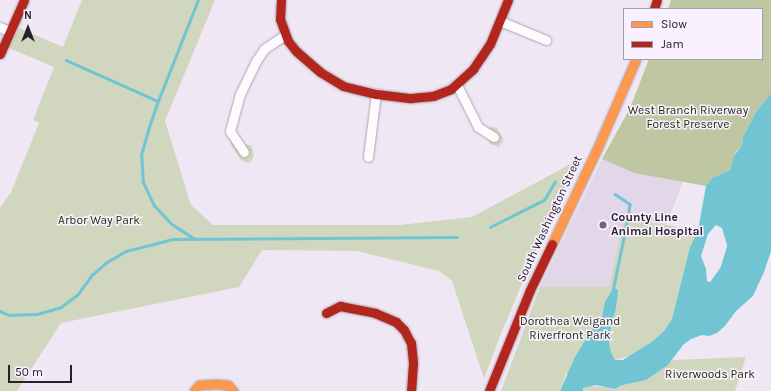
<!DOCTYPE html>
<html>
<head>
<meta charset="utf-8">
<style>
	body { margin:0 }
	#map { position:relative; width:771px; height:391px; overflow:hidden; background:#f0e7f5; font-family:Karla,sans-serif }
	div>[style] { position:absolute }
	.commercial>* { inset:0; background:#e1d7e9 }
	.green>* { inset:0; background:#d1d7bf }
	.forest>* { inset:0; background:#bec7a2 }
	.water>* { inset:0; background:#71c5d3 }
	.stream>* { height:2.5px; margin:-1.25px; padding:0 1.25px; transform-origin:1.25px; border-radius:1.25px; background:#71c5d3 }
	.river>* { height:15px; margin:-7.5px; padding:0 7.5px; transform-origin:7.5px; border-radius:7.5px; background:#71c5d3 }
	.roads { filter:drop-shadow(0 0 1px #aca4b0) drop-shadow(0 0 1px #aca4b0) }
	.street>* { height:9px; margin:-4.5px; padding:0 4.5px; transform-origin:4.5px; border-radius:4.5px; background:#fdfbfe }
	.slow>* { height:9px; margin:-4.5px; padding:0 4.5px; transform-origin:4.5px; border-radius:4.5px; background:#ff974d }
	.jam>* { height:9px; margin:-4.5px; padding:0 4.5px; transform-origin:4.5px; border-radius:4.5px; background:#b3261e }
	.dots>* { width:11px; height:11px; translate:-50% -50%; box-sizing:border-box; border:2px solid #f9f1ff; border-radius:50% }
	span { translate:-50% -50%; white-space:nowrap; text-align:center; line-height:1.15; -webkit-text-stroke:3px #f9f1ff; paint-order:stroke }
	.park-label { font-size:12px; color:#242d0b }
	.poi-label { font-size:12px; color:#28212d; font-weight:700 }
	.left { translate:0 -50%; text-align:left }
	.street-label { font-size:12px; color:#28212d }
	.legend { position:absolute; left:623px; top:8px; width:140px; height:52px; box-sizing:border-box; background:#f9f1ff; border:1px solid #a59eab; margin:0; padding:5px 7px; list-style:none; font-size:12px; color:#28212d }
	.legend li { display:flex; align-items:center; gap:8px; height:20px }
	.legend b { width:20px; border:1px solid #a59eab }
	.north { position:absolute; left:8px; top:8px; width:40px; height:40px; -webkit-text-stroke:3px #f9f1ff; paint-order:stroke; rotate:0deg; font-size:11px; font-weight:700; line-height:16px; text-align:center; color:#28212d }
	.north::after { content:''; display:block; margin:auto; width:14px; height:18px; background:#28212d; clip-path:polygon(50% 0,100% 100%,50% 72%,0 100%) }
	.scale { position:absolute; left:8px; top:365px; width:64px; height:18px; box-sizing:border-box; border:2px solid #28212d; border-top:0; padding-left:5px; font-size:12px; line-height:14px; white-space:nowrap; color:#28212d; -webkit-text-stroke:3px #f9f1ff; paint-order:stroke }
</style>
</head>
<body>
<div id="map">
	<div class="commercial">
		<i style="clip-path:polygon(602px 159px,634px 173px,683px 182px,666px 225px,624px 218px,609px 287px,540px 287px)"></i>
	</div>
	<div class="green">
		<i style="clip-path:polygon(82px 0,215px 0,165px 121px,191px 205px,213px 225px,400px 225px,472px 217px,578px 160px,534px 255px,500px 336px,484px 379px,452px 281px,439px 271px,357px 251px,262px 250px,239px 287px,61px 323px,17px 391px,0 391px,0 208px,11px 192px,39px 123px,33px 120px,54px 67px,9px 48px,19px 28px,63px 47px)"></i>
		<i style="clip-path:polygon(494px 127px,497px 128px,503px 138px,503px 141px,499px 147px,490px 144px,486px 135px,487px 128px)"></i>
		<i style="clip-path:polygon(230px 139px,252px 146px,254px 156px,251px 162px,247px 163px,241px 160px,231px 145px)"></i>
		<i style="clip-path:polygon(624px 218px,698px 230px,690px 247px,672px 319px,664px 331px,653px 341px,629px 356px,566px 374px,560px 391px,501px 391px,540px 287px,609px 287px)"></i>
		<i style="clip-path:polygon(746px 357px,735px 391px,583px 391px,583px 388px,590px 386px,619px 388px,623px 385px,646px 380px,673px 360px)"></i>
	</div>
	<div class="forest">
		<i style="clip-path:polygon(671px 0,771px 0,771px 93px,756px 112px,743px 137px,742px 145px,736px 152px,730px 170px,712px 178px,706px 186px,634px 173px,602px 159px,630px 108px,649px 59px,762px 59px,762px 9px,668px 9px)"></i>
	</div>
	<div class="water">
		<i style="clip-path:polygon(evenodd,771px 93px,771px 251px,764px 272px,753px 296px,736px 311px,725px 326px,717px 333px,709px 336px,702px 335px,691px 339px,683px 345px,668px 365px,646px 380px,623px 385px,615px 389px,596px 385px,583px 388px,583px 391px,560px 391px,575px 357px,592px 329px,601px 322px,605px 302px,614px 287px,618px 290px,617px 301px,615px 313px,612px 319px,609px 343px,611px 353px,615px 360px,623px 360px,629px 356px,653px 341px,664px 331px,672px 319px,690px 247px,698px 230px,706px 186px,712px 178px,730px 170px,734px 156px,742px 145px,743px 137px,756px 112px,771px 93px,716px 225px,722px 228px,731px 259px,726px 273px,722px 278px,714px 284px,707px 281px,706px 269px,701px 256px,708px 234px,716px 225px)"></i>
	</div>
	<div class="stream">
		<i style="left:66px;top:60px;width:101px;rotate:24deg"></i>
		<i style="left:615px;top:194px;width:18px;rotate:34deg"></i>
		<i style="left:630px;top:204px;width:8px;rotate:97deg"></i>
		<i style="left:490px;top:227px;width:60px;rotate:-26.6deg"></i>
		<i style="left:544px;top:200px;width:21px;rotate:-59deg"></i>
		<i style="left:194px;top:239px;width:27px;rotate:-147deg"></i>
		<i style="left:171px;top:224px;width:25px;rotate:-133deg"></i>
		<i style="left:154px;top:206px;width:26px;rotate:-115deg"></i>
		<i style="left:143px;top:182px;width:27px;rotate:-94deg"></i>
		<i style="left:141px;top:155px;width:26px;rotate:-74deg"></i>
		<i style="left:148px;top:130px;width:31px;rotate:-71deg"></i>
		<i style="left:158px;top:101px;width:109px;rotate:-68.4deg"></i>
		<i style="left:613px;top:289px;width:69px;rotate:-78.4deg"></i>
		<i style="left:0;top:311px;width:10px;rotate:24deg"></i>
		<i style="left:9px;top:315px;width:28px;rotate:-2deg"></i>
		<i style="left:37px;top:314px;width:25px;rotate:-16deg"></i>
		<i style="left:61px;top:307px;width:21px;rotate:-37deg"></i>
		<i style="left:78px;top:294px;width:24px;rotate:-54deg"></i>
		<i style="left:92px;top:275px;width:20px;rotate:-41deg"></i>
		<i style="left:107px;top:262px;width:22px;rotate:-30deg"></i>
		<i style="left:126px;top:251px;width:49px;rotate:-14.3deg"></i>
		<i style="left:173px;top:239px;width:284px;rotate:-0.4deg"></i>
	</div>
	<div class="river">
		<i style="left:707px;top:298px;width:34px;rotate:-54deg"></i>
		<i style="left:727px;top:270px;width:31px;rotate:-73deg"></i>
	</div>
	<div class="roads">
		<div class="street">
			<i style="left:500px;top:21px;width:50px;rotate:22.4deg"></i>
			<i style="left:0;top:27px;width:11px;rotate:27deg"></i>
			<i style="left:457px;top:85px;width:47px;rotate:63.4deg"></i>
			<i style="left:478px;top:127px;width:19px;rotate:32deg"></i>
			<i style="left:244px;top:152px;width:25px;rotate:-124deg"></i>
			<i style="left:230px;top:131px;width:38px;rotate:-75deg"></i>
			<i style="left:240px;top:94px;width:37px;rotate:-64deg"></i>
			<i style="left:256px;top:61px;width:14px;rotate:-56deg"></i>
			<i style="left:264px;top:49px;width:25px;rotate:-34deg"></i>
			<i style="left:368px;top:157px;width:64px;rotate:-82.8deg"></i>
		</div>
		<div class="slow">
			<i style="left:552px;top:244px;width:105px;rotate:-64.7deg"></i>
			<i style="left:597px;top:149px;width:98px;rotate:-66.6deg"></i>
			<i style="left:194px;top:391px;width:8px;rotate:-50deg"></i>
			<i style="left:199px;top:385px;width:17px;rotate:-3deg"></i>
			<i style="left:216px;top:384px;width:12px;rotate:5deg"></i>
			<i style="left:228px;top:385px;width:8px;rotate:50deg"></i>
		</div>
		<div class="jam">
			<i style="left:281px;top:0;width:19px;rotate:93deg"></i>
			<i style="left:280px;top:19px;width:23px;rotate:70deg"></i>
			<i style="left:288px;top:41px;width:13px;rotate:51deg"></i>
			<i style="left:296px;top:51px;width:32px;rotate:41deg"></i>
			<i style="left:320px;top:72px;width:27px;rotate:31deg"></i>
			<i style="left:343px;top:86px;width:34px;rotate:14deg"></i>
			<i style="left:376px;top:94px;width:35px;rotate:7deg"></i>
			<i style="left:411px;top:98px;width:22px;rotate:-5deg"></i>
			<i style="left:433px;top:96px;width:19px;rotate:-21deg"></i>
			<i style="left:451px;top:89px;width:30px;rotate:-42deg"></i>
			<i style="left:473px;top:69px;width:30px;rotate:-56deg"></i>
			<i style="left:490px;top:44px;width:48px;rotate:-67.8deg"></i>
			<i style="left:654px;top:9px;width:9px;rotate:-72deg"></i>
			<i style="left:0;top:54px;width:59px;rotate:-66deg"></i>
			<i style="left:326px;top:313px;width:16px;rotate:-27deg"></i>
			<i style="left:340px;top:306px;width:36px;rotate:11deg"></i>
			<i style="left:375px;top:313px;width:23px;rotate:23deg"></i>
			<i style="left:396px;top:322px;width:11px;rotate:45deg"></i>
			<i style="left:404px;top:330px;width:15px;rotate:62deg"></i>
			<i style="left:411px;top:343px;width:20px;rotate:84deg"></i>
			<i style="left:413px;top:363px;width:28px;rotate:94deg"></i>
			<i style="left:489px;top:391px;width:109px;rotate:-67.9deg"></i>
			<i style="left:530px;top:290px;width:51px;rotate:-64.4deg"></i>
		</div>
	</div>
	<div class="dots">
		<i style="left:603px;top:225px;background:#6e6673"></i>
	</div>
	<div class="park-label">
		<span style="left:688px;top:118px">West Branch Riverway<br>Forest Preserve</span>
		<span style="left:99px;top:221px">Arbor Way Park</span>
		<span style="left:570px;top:329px">Dorothea Weigand<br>Riverfront Park</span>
		<span style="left:710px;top:375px">Riverwoods Park</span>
	</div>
	<div class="poi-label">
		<span class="left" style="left:611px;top:225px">County Line<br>Animal Hospital</span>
	</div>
	<div class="street-label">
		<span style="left:550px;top:219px;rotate:-65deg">South Washington Street</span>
	</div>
	<ul class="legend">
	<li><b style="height:5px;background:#ff974d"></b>Slow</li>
	<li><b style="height:5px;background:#b3261e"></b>Jam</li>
	</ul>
	<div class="north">N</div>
	<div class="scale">50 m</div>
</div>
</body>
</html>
